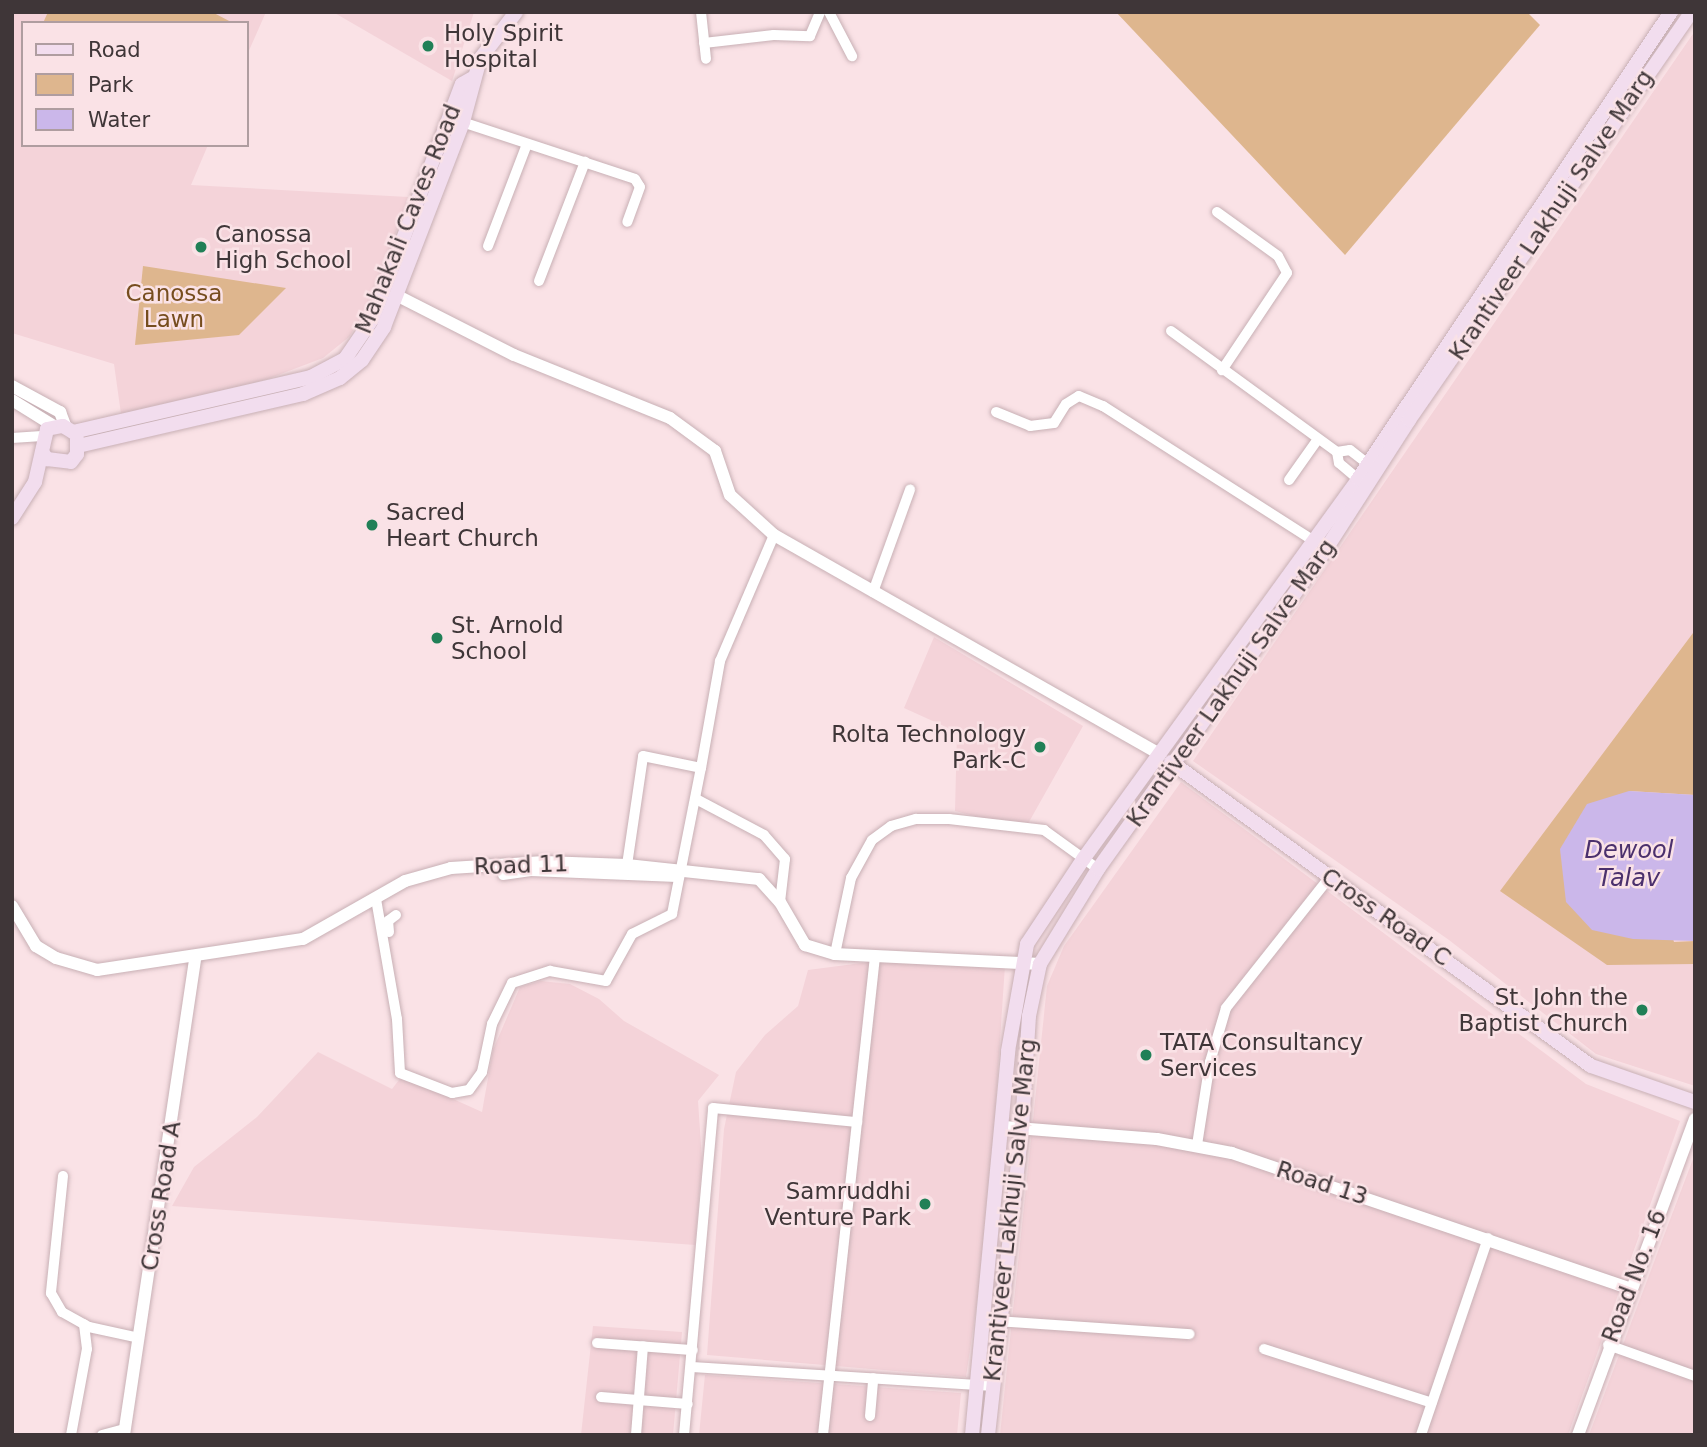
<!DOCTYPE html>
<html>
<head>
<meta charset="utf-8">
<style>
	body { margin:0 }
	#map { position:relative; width:1707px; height:1447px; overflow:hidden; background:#fae2e6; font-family:"DejaVu Sans",sans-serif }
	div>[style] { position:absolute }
	.built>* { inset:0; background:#f4d3d9 }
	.green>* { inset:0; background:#deb68e }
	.water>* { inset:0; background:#cbb7ea }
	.roads { filter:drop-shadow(0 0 2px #c8b0b5) drop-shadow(0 0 2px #c8b0b5) }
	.minor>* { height:10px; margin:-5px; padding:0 5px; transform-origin:5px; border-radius:5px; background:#fff }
	.tertiary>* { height:12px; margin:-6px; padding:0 6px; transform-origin:6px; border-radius:6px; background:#fff }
	.secondary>* { height:14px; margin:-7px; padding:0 7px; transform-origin:7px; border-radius:7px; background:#f2ddee }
	.dots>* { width:19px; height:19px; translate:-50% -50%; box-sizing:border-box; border:4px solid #fae2e6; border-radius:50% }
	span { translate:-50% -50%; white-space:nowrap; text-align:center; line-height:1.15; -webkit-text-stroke:5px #fae2e6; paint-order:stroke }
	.poi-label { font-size:23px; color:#3f3638 }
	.left { translate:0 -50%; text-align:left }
	.right { translate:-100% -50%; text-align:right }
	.street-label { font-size:23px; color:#3f3638 }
	.park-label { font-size:23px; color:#764d1e }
	.water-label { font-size:24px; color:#4b306d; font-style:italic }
	.frame { position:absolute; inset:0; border:14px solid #3f3638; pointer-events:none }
	.legend { position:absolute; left:21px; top:21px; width:228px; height:126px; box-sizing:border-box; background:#fae2e6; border:2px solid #af9da0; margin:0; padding:9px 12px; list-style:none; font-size:21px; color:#3f3638 }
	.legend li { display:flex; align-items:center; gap:14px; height:35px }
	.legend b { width:35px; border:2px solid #af9da0 }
</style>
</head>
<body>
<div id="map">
	<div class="built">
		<i style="clip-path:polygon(12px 12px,266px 12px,247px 55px,247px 23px,23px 23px,23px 145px,208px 145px,191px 185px,408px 197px,374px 296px,349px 337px,323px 358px,265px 380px,121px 414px,114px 364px,12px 333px)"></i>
		<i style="clip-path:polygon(333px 12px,474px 12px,452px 81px)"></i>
		<i style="clip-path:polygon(1695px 31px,1695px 1086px,1596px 1054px,1449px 940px,1193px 761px)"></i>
		<i style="clip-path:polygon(934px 637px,1083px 726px,1025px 829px,955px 811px,957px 732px,904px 708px)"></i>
		<i style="clip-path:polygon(1181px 782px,1586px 1084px,1680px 1121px,1568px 1435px,1000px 1435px,1047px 986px,1064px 946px)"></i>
		<i style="clip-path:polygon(877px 961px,1005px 965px,987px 1235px,966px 1377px,707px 1355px,724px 1129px,736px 1072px,765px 1035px,798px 1006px,808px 970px)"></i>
		<i style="clip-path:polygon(541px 981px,570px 984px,599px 999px,624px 1021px,719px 1075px,698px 1101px,702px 1161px,695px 1245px,172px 1206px,194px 1167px,257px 1117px,318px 1052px,392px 1089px,402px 1076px,482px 1112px,493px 1050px,520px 987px)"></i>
		<i style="clip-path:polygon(1695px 1154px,1695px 1435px,1589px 1435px,1663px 1238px)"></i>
		<i style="clip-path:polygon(593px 1326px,682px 1332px,673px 1435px,581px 1435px)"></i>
		<i style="clip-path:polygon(705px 1375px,961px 1393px,957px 1435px,699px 1435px)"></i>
	</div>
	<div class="green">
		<i style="clip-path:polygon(48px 12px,212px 12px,233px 23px,43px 23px)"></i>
		<i style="clip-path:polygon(1116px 12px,1527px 12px,1540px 25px,1345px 255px)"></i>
		<i style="clip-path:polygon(143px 266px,286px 288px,239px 335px,135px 345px)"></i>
		<i style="clip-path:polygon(1693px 633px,1695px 795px,1629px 791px,1674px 942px,1695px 941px,1695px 964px,1607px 965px,1500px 891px)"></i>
	</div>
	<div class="water">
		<i style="clip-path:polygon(1629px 791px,1695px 795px,1695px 941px,1633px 939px,1592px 930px,1566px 902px,1560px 849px,1587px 804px)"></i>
	</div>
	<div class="roads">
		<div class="minor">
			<i style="left:701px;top:12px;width:47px;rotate:83.9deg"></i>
			<i style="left:829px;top:12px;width:50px;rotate:62.4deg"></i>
			<i style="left:704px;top:43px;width:70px;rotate:-6.5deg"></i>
			<i style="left:774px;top:35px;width:36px;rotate:2deg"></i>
			<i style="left:810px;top:36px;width:26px;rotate:-67deg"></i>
			<i style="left:456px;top:120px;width:188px;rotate:18.2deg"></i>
			<i style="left:635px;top:179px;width:9px;rotate:58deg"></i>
			<i style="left:640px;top:187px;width:37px;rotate:110deg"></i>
			<i style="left:1217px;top:212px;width:75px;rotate:35.8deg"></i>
			<i style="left:1278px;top:256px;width:19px;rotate:62deg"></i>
			<i style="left:1287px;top:273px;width:117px;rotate:123.8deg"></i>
			<i style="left:488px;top:246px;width:109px;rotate:-69.1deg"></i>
			<i style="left:539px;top:281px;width:128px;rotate:-68.9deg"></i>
			<i style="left:1171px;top:331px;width:205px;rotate:36.1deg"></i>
			<i style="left:1337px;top:452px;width:13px;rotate:-9deg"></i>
			<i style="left:1350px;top:450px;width:23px;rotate:38deg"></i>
			<i style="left:996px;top:412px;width:37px;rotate:22deg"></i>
			<i style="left:1030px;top:426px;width:24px;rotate:-7deg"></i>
			<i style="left:1054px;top:423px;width:22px;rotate:-58deg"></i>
			<i style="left:1066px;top:404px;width:15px;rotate:-32deg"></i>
			<i style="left:1079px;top:396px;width:26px;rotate:23deg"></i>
			<i style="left:1103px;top:406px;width:250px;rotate:32.6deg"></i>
			<i style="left:12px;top:438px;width:30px;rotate:-4deg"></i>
			<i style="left:1337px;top:452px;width:11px;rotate:80deg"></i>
			<i style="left:1339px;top:463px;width:25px;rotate:40deg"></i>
			<i style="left:1289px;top:480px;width:50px;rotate:-54.7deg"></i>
			<i style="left:873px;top:592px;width:109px;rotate:-70.1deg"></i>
			<i style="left:696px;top:799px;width:77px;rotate:27.9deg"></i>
			<i style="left:764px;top:835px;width:32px;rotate:49deg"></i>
			<i style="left:785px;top:859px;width:43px;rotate:96.6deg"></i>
			<i style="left:627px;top:865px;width:110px;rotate:-81.6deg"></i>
			<i style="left:643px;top:756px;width:59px;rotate:11.7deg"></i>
			<i style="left:701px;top:768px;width:109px;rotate:-79.9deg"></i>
			<i style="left:720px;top:661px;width:137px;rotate:-66.8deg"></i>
			<i style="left:503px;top:875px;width:28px;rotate:-8deg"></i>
			<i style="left:531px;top:871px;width:146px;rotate:2.4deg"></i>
			<i style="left:376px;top:899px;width:122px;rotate:80.1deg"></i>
			<i style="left:397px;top:1019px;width:54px;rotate:86.8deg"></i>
			<i style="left:400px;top:1073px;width:56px;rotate:21deg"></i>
			<i style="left:452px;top:1093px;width:17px;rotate:-10deg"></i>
			<i style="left:469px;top:1090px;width:22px;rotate:-54deg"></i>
			<i style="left:482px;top:1072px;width:49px;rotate:-78.2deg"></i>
			<i style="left:492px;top:1024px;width:46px;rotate:-64deg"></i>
			<i style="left:512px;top:983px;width:40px;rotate:-18deg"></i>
			<i style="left:550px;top:971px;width:57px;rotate:10.1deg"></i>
			<i style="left:606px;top:981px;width:54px;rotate:-61deg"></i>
			<i style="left:632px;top:934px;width:45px;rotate:-26.6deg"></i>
			<i style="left:672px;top:914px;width:149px;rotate:-78.8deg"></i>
			<i style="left:389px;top:932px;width:11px;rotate:-95deg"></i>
			<i style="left:388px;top:921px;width:10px;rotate:-37deg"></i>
			<i style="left:835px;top:954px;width:78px;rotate:-78.1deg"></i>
			<i style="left:851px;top:878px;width:43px;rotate:-61.1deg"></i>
			<i style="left:872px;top:840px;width:24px;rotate:-36deg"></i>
			<i style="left:891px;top:826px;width:26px;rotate:-16deg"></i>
			<i style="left:916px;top:819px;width:33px"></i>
			<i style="left:949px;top:819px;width:96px;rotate:6.6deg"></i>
			<i style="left:1044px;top:830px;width:67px;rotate:35.8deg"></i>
			<i style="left:1197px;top:1145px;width:84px;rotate:-81.1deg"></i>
			<i style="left:1210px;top:1062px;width:56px;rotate:-73.5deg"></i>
			<i style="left:1226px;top:1008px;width:167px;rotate:-51.6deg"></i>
			<i style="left:63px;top:1176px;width:118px;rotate:95.9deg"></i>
			<i style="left:51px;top:1293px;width:22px;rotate:60deg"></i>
			<i style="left:62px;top:1312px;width:31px;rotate:29deg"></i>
			<i style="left:89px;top:1327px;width:51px;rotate:12.4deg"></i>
			<i style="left:983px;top:1320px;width:207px;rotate:3.9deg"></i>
			<i style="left:597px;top:1343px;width:96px;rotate:4.2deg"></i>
			<i style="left:1608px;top:1345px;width:92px;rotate:19.6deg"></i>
			<i style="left:1264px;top:1349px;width:176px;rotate:17.8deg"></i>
			<i style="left:692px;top:1367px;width:302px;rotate:3.6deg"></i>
			<i style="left:601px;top:1397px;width:87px;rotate:4.6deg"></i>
			<i style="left:870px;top:1416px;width:38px;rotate:-85deg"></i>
			<i style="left:71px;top:1435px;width:87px;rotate:-79.5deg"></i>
			<i style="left:87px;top:1349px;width:25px;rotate:-97deg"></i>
			<i style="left:102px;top:1435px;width:24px;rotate:-15deg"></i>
			<i style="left:636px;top:1435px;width:89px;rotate:-85.5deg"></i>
			<i style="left:684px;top:1435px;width:328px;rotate:-84.9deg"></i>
			<i style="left:713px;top:1108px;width:145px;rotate:5.6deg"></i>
			<i style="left:823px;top:1435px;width:481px;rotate:-83.8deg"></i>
			<i style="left:1421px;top:1435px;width:208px;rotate:-71.2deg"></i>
		</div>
		<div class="tertiary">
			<i style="left:396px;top:295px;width:132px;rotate:27deg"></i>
			<i style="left:514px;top:355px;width:168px;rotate:22deg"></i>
			<i style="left:670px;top:418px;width:56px;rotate:36.3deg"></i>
			<i style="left:715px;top:451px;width:46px;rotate:71.2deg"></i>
			<i style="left:730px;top:495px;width:59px;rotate:42.3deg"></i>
			<i style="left:774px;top:535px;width:444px;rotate:29.6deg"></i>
			<i style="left:12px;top:386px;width:55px;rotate:28.4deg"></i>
			<i style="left:60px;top:412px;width:17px;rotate:69deg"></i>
			<i style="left:12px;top:400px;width:49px;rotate:31.8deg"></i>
			<i style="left:12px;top:906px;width:47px;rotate:59deg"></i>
			<i style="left:36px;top:946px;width:23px;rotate:31deg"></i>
			<i style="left:56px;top:958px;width:43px;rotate:16.3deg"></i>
			<i style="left:97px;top:970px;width:208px;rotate:-8.6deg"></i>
			<i style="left:303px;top:939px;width:117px;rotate:-29.6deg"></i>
			<i style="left:405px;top:881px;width:48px;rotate:-15.8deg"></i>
			<i style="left:451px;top:868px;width:93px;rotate:-3.7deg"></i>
			<i style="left:544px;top:862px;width:83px;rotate:2.1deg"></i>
			<i style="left:627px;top:865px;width:133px;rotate:6.1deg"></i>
			<i style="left:759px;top:879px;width:31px;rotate:48deg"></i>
			<i style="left:780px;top:902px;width:50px;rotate:59.8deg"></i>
			<i style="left:805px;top:945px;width:31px;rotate:17deg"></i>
			<i style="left:835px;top:954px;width:205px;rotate:2.8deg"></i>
			<i style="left:1004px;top:1127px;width:153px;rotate:4.5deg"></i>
			<i style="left:1157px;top:1139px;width:76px;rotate:10.6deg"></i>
			<i style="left:1232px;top:1153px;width:419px;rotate:18.8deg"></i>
			<i style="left:124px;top:1435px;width:482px;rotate:-81.5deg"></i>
			<i style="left:1578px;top:1435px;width:337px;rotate:-69.7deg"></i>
		</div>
		<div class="secondary">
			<i style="left:73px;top:432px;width:244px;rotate:-13deg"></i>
			<i style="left:311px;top:377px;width:38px;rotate:-28deg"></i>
			<i style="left:345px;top:359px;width:50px;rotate:-55.7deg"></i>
			<i style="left:373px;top:318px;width:250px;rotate:-69.2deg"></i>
			<i style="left:462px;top:84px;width:13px;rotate:-29deg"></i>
			<i style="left:78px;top:446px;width:231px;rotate:-13deg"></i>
			<i style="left:303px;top:394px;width:40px;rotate:-23.4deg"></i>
			<i style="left:340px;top:378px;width:28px;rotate:-39deg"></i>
			<i style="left:362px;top:360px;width:40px;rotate:-56deg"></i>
			<i style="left:384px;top:327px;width:220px;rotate:-68.9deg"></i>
			<i style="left:463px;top:122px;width:65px;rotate:-74.9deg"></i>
			<i style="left:480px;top:59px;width:59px;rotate:-52.5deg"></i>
			<i style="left:42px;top:452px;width:9px;rotate:54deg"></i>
			<i style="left:47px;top:459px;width:24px;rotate:7deg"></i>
			<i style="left:71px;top:462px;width:10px;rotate:-53deg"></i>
			<i style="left:77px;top:454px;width:15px;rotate:-90deg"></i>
			<i style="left:12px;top:518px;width:43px;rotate:-57.4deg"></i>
			<i style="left:35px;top:482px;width:54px;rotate:-77.2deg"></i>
			<i style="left:47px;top:429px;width:16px;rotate:-11deg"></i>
			<i style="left:63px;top:426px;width:12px;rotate:31deg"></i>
			<i style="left:1171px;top:762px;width:518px;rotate:35.9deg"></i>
			<i style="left:1591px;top:1066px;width:110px;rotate:19.1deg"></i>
			<i style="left:972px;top:1435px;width:386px;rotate:-84.6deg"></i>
			<i style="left:1008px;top:1051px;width:109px;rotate:-79.9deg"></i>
			<i style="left:1027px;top:944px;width:103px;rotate:-56.5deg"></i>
			<i style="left:1084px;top:858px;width:468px;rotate:-54.1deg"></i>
			<i style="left:1358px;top:479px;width:562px;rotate:-56.17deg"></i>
			<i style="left:988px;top:1435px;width:310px;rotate:-83.7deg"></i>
			<i style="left:1022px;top:1127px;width:111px;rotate:-86.4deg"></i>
			<i style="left:1029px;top:1016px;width:53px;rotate:-78.1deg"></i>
			<i style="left:1040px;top:964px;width:111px;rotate:-58.6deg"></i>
			<i style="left:1098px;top:869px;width:393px;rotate:-54.5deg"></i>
			<i style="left:1326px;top:549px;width:153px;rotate:-57.2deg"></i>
			<i style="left:1409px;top:420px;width:497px;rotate:-55.3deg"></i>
		</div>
	</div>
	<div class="dots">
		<i style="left:428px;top:46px;background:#218057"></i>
		<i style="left:201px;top:247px;background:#218057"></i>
		<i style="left:372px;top:525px;background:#218057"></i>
		<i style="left:437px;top:638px;background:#218057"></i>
		<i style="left:1040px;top:747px;background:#218057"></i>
		<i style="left:1642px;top:1010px;background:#218057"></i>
		<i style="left:1146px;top:1055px;background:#218057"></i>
		<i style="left:925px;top:1204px;background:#218057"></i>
	</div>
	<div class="poi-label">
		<span class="left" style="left:444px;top:46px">Holy Spirit<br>Hospital</span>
		<span class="left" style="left:215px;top:247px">Canossa<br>High School</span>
		<span class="left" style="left:386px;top:525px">Sacred<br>Heart Church</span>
		<span class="left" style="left:451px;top:638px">St. Arnold<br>School</span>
		<span class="right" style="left:1026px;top:747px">Rolta Technology<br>Park-C</span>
		<span class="right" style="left:1628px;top:1010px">St. John the<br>Baptist Church</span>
		<span class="left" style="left:1160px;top:1055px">TATA Consultancy<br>Services</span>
		<span class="right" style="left:911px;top:1204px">Samruddhi<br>Venture Park</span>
	</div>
	<div class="street-label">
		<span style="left:1551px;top:215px;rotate:-56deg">Krantiveer Lakhuji Salve Marg</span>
		<span style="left:408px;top:219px;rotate:-68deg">Mahakali Caves Road</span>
		<span style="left:1231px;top:683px;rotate:-55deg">Krantiveer Lakhuji Salve Marg</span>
		<span style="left:521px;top:865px;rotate:-2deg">Road 11</span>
		<span style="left:1386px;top:917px;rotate:35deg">Cross Road C</span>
		<span style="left:1322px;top:1183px;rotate:18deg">Road 13</span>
		<span style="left:161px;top:1196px;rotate:-81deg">Cross Road A</span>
		<span style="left:1010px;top:1210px;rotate:-84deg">Krantiveer Lakhuji Salve Marg</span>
		<span style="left:1634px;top:1276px;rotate:-69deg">Road No. 16</span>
	</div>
	<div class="park-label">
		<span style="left:174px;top:306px">Canossa<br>Lawn</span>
	</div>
	<div class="water-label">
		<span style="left:1629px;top:865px">Dewool<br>Talav</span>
	</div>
	<div class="frame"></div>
	<ul class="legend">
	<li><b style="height:9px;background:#f2ddee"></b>Road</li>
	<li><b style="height:19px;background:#deb68e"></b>Park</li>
	<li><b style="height:19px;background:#cbb7ea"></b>Water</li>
	</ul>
</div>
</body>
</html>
